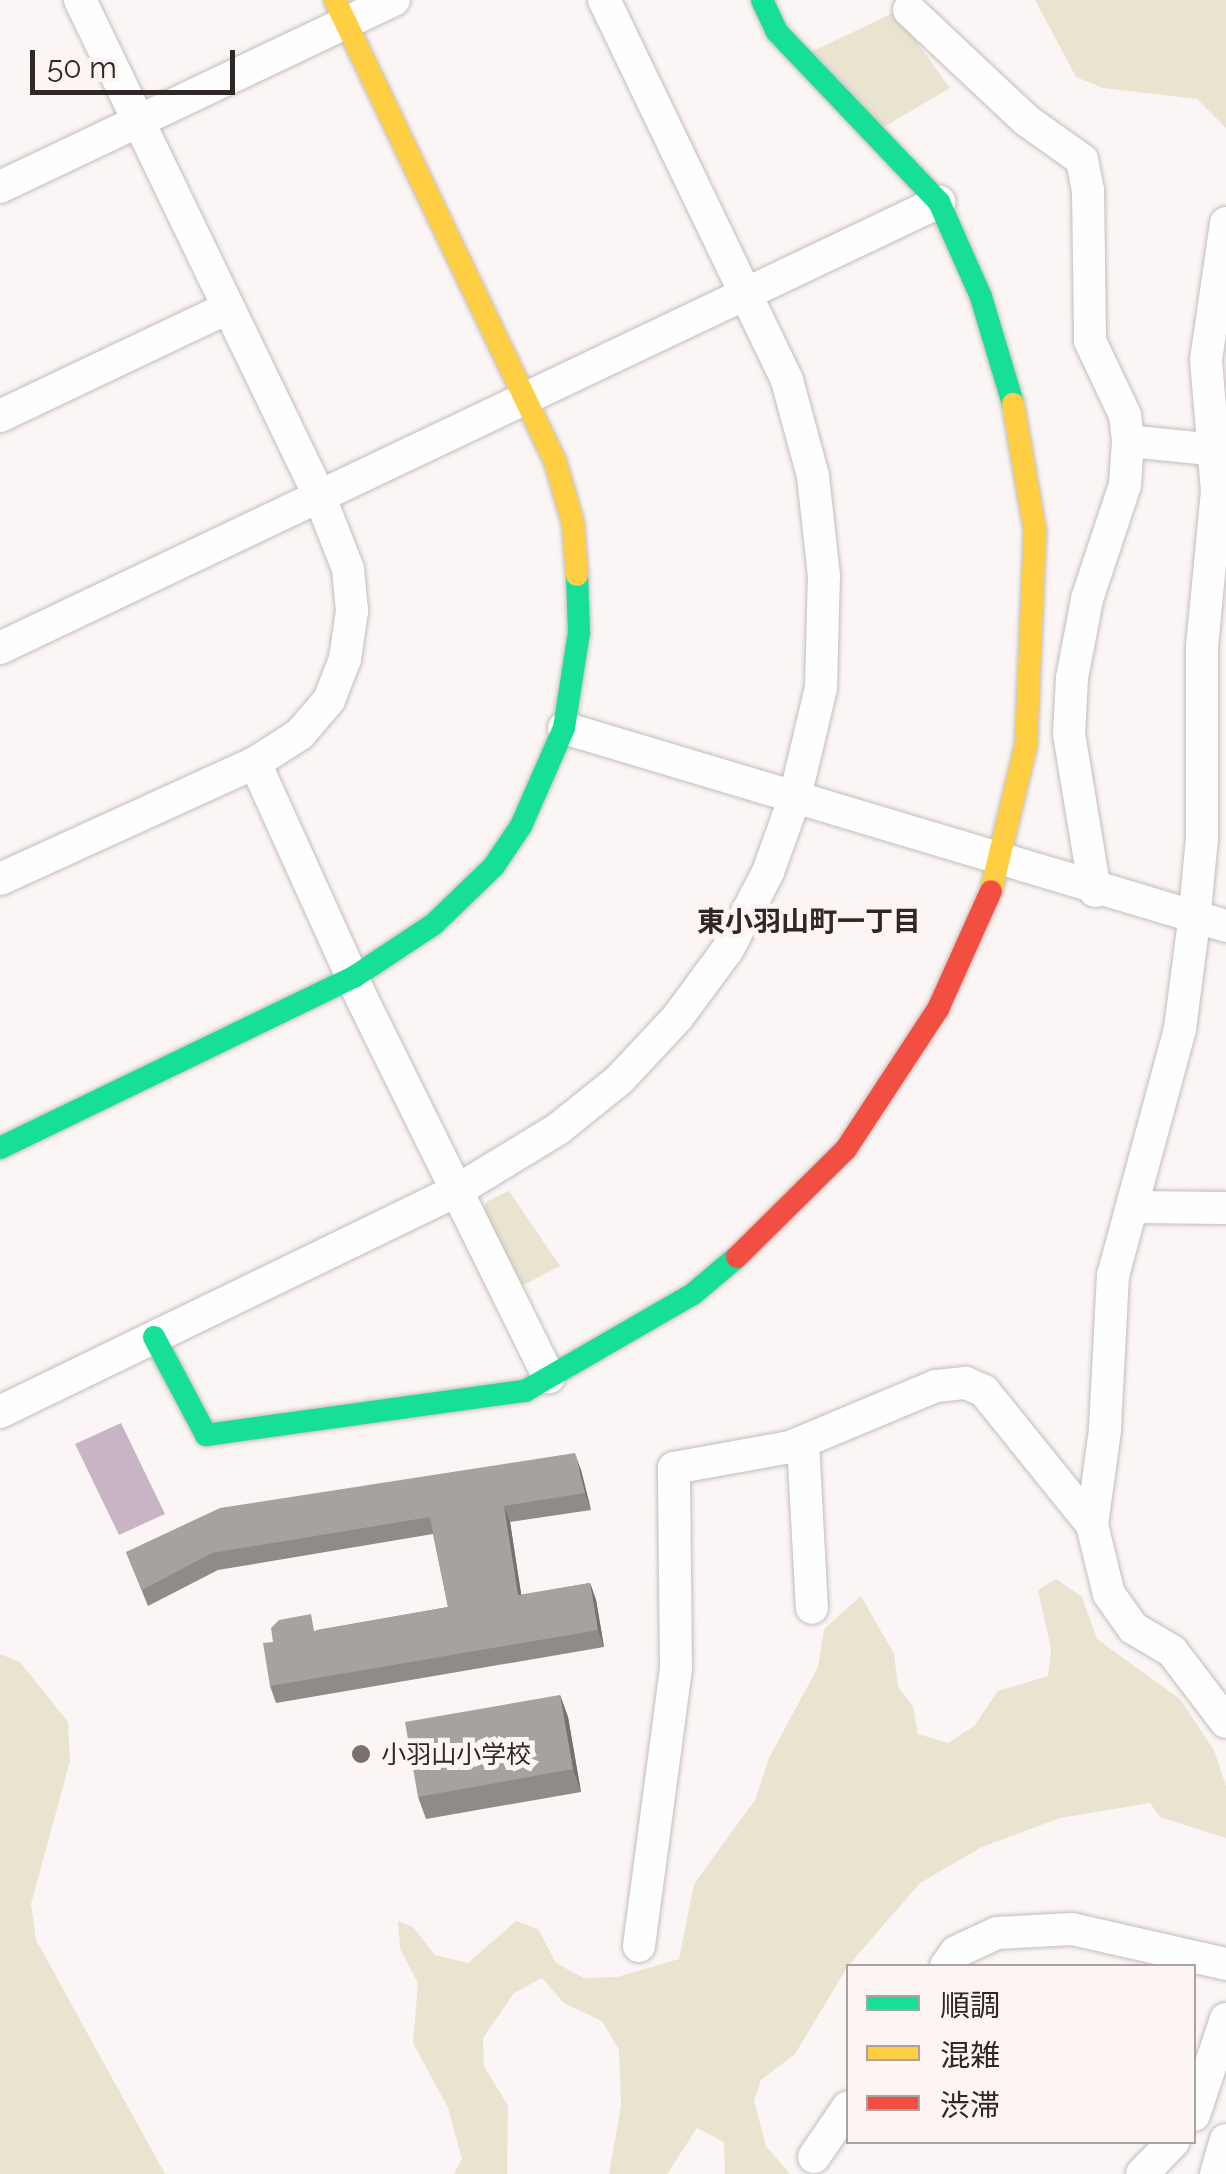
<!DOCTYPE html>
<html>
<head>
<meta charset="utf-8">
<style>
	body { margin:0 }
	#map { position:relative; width:1226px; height:2174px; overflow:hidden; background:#fbf6f5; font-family:Raleway,"Noto Sans JP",sans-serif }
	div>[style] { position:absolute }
	.green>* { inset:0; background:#e9e4d0 }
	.water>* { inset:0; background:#c8b4c5 }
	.roads { filter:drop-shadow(0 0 2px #c2bdbb) drop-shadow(0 0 2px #c2bdbb) }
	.street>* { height:32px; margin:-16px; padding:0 16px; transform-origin:16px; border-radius:16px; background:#fefefe }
	.fast>* { height:22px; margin:-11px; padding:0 11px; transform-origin:11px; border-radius:11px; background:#16e098 }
	.slow>* { height:22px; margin:-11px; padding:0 11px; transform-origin:11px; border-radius:11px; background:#ffcf43 }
	.jam>* { height:22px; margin:-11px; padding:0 11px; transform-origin:11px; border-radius:11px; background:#f24e42 }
	.wall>* { inset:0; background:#8f8b89 }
	.shaded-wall>* { inset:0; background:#74716f }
	.building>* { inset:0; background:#a6a29f }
	.dots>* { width:28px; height:28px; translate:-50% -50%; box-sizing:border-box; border:5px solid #fdf5f3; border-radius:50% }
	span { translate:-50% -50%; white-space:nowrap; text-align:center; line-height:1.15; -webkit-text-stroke:10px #fdf5f3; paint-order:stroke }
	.poi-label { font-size:25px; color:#302826 }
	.left { translate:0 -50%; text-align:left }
	.neighbourhood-label { font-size:28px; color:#302826; font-weight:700 }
	.legend { position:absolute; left:846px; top:1964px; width:350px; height:180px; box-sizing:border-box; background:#fdf5f3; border:2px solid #aba3a1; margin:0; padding:12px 18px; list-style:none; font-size:30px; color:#302826 }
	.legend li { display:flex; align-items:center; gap:20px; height:50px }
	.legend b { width:50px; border:2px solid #aba3a1 }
	.scale { position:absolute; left:30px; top:50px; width:205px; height:45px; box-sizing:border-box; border:5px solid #302826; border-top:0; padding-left:12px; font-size:30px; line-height:35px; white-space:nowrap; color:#302826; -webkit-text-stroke:8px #fdf5f3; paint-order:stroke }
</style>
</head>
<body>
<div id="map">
	<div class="green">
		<i style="clip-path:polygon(1035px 0,1226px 0,1226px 128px,1197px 99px,1103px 88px,1076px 77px)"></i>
		<i style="clip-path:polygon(895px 12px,950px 88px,882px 128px,809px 53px)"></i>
		<i style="clip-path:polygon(509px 1191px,560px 1266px,518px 1288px,482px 1221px,486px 1202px)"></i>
		<i style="clip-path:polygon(1056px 1579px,1082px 1597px,1097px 1639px,1180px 1699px,1214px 1750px,1226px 1786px,1226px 1838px,1160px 1817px,1150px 1803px,1060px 1818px,982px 1847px,920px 1883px,848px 1966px,795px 2054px,761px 2080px,754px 2101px,766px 2146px,790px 2174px,725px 2174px,724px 2142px,697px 2128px,667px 2174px,609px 2174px,621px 2106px,619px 2050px,602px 2021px,564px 2003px,542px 1978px,514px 1993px,483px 2038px,484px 2066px,508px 2106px,507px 2174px,454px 2174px,462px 2159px,448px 2108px,413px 2043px,418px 1983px,400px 1949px,398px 1921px,413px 1927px,435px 1955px,468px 1963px,516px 1921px,538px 1929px,556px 1963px,584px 1978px,617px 1977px,679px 1959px,694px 1884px,755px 1800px,769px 1758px,818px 1667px,824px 1629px,861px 1596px,894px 1654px,898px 1687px,913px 1706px,918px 1734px,948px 1743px,974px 1726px,998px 1691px,1048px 1676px,1051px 1649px,1038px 1590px)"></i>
		<i style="clip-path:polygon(0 1654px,20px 1662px,68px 1722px,70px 1761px,31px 1904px,36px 1940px,165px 2174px,0 2174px)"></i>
	</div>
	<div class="water">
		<i style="clip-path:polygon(121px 1423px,165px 1514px,119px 1535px,75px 1444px)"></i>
	</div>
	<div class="roads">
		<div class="street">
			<i style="left:909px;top:10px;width:161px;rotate:43.2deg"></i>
			<i style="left:1026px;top:120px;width:69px;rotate:35.5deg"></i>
			<i style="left:1082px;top:160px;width:31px;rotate:79deg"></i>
			<i style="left:1088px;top:190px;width:151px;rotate:89.2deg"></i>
			<i style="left:1090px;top:341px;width:82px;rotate:64.7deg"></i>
			<i style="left:1125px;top:415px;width:26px;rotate:83deg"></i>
			<i style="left:1128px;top:441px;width:99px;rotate:5.8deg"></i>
			<i style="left:0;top:187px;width:436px;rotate:-25.4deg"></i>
			<i style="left:1226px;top:223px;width:138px;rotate:98.3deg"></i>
			<i style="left:1206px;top:360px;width:131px;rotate:85.2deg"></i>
			<i style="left:1217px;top:491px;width:157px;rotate:95.5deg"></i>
			<i style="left:1202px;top:647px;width:191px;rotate:90deg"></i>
			<i style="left:1202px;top:838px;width:83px;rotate:95.5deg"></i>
			<i style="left:1194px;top:921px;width:109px;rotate:97.4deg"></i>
			<i style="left:1180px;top:1029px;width:255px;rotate:105.2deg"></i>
			<i style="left:1113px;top:1275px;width:155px;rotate:93deg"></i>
			<i style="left:1105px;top:1430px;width:96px;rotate:97.8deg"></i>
			<i style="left:1092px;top:1525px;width:71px;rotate:76.2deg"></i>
			<i style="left:1109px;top:1594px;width:42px;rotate:54.8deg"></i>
			<i style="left:1133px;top:1628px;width:45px;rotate:30.5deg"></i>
			<i style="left:1172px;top:1651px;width:89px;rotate:52.7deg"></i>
			<i style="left:0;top:416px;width:251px;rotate:-25.4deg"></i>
			<i style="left:0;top:648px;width:1040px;rotate:-25.41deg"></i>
			<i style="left:564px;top:728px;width:691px;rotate:16.65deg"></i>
			<i style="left:255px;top:763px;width:259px;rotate:65.6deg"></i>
			<i style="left:362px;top:999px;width:422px;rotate:63.7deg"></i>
			<i style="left:0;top:879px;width:280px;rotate:-24.5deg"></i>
			<i style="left:255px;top:763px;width:54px;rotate:-32.8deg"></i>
			<i style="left:300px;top:734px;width:45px;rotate:-49.5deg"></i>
			<i style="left:329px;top:700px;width:44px;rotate:-68.7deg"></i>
			<i style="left:345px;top:659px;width:49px;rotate:-81.7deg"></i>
			<i style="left:352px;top:611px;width:42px;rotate:-95.4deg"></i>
			<i style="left:348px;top:569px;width:79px;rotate:-111.4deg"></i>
			<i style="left:319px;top:495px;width:550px;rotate:-115.77deg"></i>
			<i style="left:1095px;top:891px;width:159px;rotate:-99.4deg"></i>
			<i style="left:1069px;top:734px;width:56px;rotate:-86.9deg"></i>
			<i style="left:1072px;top:678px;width:80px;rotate:-79.2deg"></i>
			<i style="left:1087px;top:599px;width:120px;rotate:-71.6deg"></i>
			<i style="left:1125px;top:485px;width:44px;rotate:-86.1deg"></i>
			<i style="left:1134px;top:1207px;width:92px;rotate:0.6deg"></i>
			<i style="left:0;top:1412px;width:509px;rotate:-25.86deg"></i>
			<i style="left:458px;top:1190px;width:117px;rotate:-31.4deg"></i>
			<i style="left:558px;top:1129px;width:78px;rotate:-38.8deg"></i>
			<i style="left:619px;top:1080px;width:85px;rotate:-46.9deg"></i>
			<i style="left:677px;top:1018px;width:86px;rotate:-53.5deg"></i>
			<i style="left:728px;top:949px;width:87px;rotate:-62.5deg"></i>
			<i style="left:768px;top:872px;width:80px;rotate:-70.2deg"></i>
			<i style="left:795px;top:797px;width:112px;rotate:-76.6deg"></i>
			<i style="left:821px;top:688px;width:112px;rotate:-88.5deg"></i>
			<i style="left:824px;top:576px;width:101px;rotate:-96.3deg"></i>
			<i style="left:813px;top:476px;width:99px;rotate:-105.2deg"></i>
			<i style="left:787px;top:380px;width:422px;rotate:-115.7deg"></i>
			<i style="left:803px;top:1443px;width:165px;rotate:86.9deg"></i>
			<i style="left:639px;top:1946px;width:281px;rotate:-82.4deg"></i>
			<i style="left:676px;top:1667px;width:199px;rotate:-90.6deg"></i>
			<i style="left:674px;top:1468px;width:118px;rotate:-10.3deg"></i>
			<i style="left:790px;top:1447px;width:158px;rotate:-22.7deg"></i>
			<i style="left:936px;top:1386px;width:30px;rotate:-6deg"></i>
			<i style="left:966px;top:1383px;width:20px;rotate:24deg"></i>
			<i style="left:984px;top:1391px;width:172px;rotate:51.1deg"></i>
			<i style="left:946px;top:1966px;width:17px;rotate:-54deg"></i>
			<i style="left:956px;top:1952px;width:45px;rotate:-24.9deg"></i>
			<i style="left:997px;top:1933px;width:75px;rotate:-3.1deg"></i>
			<i style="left:1072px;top:1929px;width:158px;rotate:12.8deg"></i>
			<i style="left:1194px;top:2115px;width:101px;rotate:-71.6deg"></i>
			<i style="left:814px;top:2157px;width:60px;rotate:-55.8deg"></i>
			<i style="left:1142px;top:2174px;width:45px;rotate:-45.9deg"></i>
			<i style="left:1216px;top:2174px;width:35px;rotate:-74deg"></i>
		</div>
		<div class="fast">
			<i style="left:762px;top:0;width:35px;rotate:65deg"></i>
			<i style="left:777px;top:32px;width:235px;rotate:46.4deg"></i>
			<i style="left:939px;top:202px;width:104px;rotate:66.1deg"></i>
			<i style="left:981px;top:297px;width:112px;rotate:73.3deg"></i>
			<i style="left:0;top:1148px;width:393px;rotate:-25.8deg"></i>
			<i style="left:354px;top:977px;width:96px;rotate:-33.5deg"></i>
			<i style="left:434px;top:924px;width:83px;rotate:-44deg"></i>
			<i style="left:494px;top:866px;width:48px;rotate:-56deg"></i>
			<i style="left:521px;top:826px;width:107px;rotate:-66.3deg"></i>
			<i style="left:564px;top:728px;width:97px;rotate:-81.1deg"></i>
			<i style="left:579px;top:632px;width:57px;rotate:-92deg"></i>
			<i style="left:154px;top:1337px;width:111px;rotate:62deg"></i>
			<i style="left:206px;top:1435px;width:322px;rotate:-7.9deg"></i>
			<i style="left:525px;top:1391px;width:194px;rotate:-30deg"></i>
			<i style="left:693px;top:1294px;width:57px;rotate:-40.1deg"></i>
		</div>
		<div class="slow">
			<i style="left:335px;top:0;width:511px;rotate:64.49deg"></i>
			<i style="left:555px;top:461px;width:65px;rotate:73.8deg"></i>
			<i style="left:573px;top:523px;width:52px;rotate:85.6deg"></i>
			<i style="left:991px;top:891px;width:150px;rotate:-76.5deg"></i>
			<i style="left:1026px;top:745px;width:214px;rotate:-87.6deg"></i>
			<i style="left:1035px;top:531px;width:129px;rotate:-99.8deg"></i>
		</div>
		<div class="jam">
			<i style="left:737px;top:1257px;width:153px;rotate:-44.7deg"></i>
			<i style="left:846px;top:1149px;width:168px;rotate:-56.7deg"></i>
			<i style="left:938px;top:1009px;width:129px;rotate:-65.8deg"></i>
		</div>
	</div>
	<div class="wall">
		<i style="clip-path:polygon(581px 1470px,591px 1510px,510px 1522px,521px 1595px,590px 1583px,596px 1600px,604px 1647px,276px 1703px,270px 1686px,317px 1630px,448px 1607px,433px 1534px,218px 1570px,148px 1606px,126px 1552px)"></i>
		<i style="clip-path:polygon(560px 1695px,568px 1717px,581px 1792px,426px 1819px,418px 1797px)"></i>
	</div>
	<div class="shaded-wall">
		<i style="clip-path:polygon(575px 1453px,581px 1470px,591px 1510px,585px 1493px)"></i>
		<i style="clip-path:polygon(504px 1506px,510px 1522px,524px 1612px,518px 1595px)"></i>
		<i style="clip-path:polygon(590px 1583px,596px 1600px,604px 1647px,598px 1630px)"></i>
		<i style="clip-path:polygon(560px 1695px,568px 1717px,581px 1792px,573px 1769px)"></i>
	</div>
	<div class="building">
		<i style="clip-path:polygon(575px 1453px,585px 1493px,504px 1506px,518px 1595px,590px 1583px,598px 1630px,270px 1686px,263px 1643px,273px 1642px,271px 1628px,279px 1620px,311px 1614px,314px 1631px,448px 1607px,430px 1517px,212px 1553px,142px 1590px,126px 1552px,220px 1508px)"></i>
		<i style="clip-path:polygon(560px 1695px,573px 1769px,418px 1797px,405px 1722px)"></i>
	</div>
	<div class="dots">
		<i style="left:361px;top:1754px;background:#77706e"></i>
	</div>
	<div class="poi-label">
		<span class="left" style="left:381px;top:1754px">小羽山小学校</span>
	</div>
	<div class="neighbourhood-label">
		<span style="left:809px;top:922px">東小羽山町一丁目</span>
	</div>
	<ul class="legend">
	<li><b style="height:12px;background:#16e098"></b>順調</li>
	<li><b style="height:12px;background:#ffcf43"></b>混雑</li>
	<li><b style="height:12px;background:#f24e42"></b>渋滞</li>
	</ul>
	<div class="scale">50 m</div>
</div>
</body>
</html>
